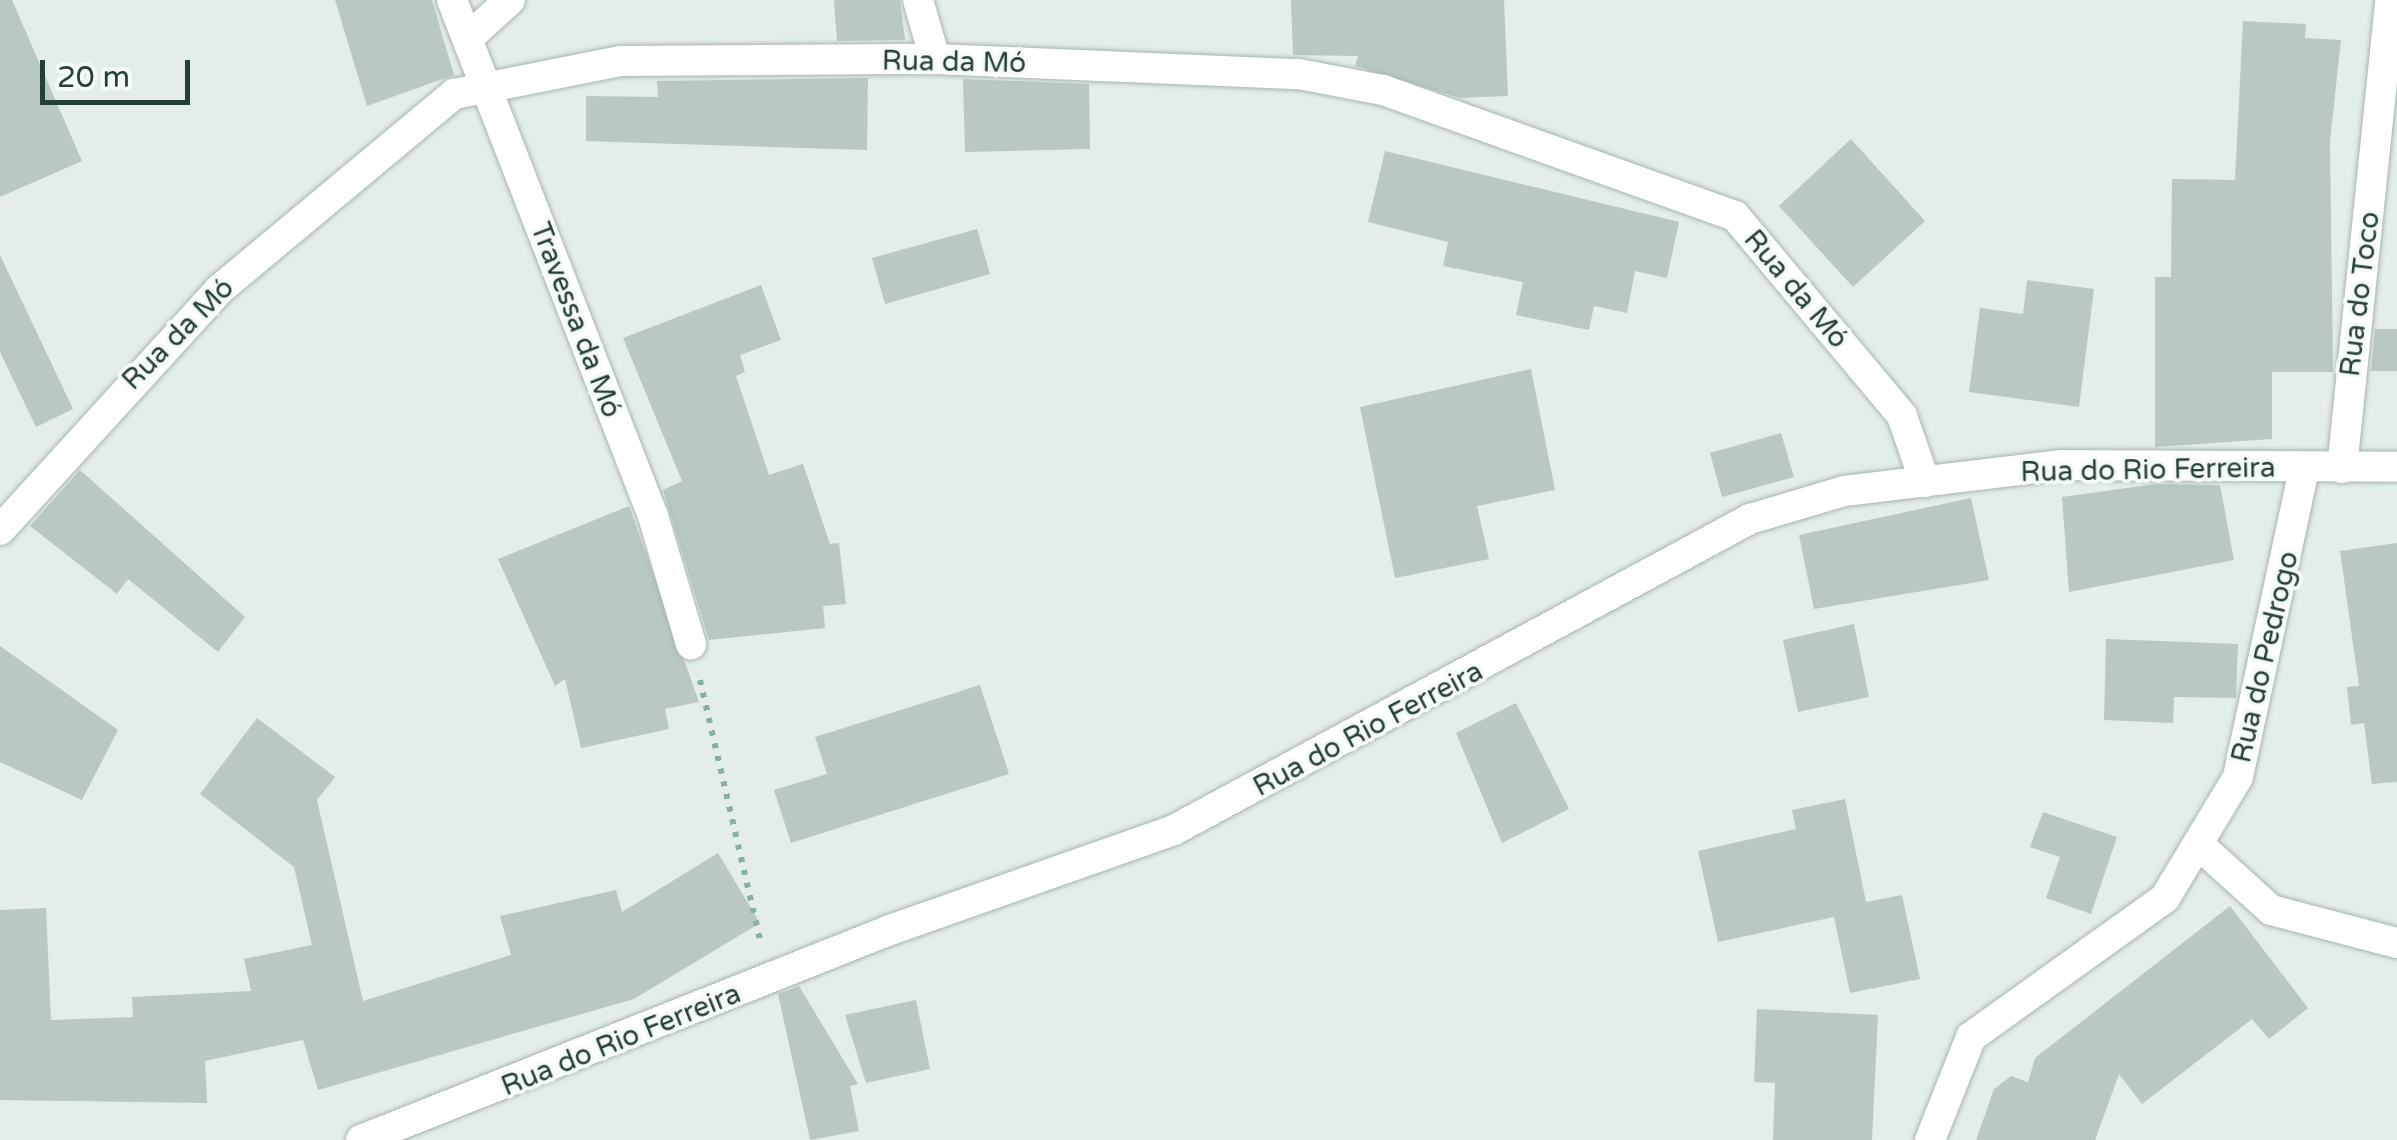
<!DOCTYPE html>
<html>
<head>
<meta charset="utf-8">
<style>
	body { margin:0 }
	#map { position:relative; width:2397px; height:1140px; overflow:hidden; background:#e4ede9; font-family:"Varela Round",sans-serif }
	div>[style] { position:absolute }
	.building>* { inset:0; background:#b9c8c2 }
	.path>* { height:6px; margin-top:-3px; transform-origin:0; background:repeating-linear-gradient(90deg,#86b0a2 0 5px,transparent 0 13px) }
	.roads { filter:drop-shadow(0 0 2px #a7b5b0) drop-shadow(0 0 2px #a7b5b0) }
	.street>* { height:30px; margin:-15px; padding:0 15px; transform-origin:15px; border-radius:15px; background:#fff }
	.secondary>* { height:30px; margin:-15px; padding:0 15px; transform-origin:15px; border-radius:15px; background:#fff }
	span { translate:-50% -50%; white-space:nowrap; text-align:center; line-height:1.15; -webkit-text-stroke:8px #f5faf7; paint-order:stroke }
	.street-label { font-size:28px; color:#243f37 }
	.scale { position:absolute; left:40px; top:60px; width:150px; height:45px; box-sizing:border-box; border:5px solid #243f37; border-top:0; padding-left:12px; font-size:30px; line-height:35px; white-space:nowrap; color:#243f37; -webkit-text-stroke:8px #f5faf7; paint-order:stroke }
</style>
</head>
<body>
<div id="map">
	<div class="building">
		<i style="clip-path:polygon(0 0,12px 0,82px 161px,0 197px)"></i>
		<i style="clip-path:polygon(335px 0,432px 0,454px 75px,367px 106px)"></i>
		<i style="clip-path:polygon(834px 0,900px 0,905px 40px,837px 41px)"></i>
		<i style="clip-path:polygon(1291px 0,1504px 0,1508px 96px,1460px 98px,1355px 66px,1358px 56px,1293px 55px)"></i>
		<i style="clip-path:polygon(2243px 21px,2306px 24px,2305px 38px,2341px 40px,2330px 141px,2333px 372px,2272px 372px,2272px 439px,2155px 447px,2155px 277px,2171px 277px,2172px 179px,2235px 180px)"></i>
		<i style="clip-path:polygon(868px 78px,867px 150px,586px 141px,586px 96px,658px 97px,657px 81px)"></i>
		<i style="clip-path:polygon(963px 79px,1089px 84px,1090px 149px,965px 152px)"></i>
		<i style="clip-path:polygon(1851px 139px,1925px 221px,1853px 287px,1779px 206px)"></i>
		<i style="clip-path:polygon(1385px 151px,1679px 222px,1667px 278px,1635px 271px,1627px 313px,1594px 306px,1589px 330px,1516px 315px,1523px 282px,1443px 266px,1448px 242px,1368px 222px)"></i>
		<i style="clip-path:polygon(977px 229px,990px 274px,885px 304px,872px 258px)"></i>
		<i style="clip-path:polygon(0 255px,73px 409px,36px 427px,0 352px)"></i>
		<i style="clip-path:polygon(2027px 280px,2094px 289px,2079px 407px,1969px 392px,1980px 308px,2023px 314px)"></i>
		<i style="clip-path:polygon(761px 285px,781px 340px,740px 355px,745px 372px,736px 376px,769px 475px,803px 464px,830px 544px,839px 543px,846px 604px,823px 606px,825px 628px,709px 640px,663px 490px,682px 481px,623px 338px)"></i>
		<i style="clip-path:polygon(2375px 329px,2397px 329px,2397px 371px,2371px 371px)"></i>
		<i style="clip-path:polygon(1531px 369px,1555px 490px,1477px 506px,1489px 559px,1395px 578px,1360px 407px)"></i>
		<i style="clip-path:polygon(1781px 433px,1794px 477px,1722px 497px,1710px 453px)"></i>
		<i style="clip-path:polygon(80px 470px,245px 617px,218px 652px,128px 579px,117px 594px,30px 526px)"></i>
		<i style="clip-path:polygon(2155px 484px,2220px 485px,2234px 560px,2069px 592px,2062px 497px)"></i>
		<i style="clip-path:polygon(1971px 498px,1989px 580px,1814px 609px,1799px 535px)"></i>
		<i style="clip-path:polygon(629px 506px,699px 702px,665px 709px,669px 729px,581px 748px,565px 679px,555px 686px,498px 559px)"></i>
		<i style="clip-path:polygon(2397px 543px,2397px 782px,2372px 784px,2364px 723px,2351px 725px,2347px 687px,2359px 686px,2340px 551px)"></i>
		<i style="clip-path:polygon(1854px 624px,1869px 697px,1798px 712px,1783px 640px)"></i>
		<i style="clip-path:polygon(2106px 639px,2238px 644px,2236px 698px,2174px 697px,2173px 723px,2104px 720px)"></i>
		<i style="clip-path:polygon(0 646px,118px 730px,82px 800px,0 762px)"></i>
		<i style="clip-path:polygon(980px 685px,1009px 774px,791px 843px,774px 790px,827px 774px,815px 737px)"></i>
		<i style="clip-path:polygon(1516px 703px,1569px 809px,1502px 843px,1456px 733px)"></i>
		<i style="clip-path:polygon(257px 718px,335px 777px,317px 800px,363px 1001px,511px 955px,500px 916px,616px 890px,622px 912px,718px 853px,760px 923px,634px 999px,318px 1090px,303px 1040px,205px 1061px,207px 1103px,0 1100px,0 910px,46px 908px,51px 1020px,133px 1017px,132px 997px,251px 991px,244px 959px,312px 945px,294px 867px,200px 794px)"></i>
		<i style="clip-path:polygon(1845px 799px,1866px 902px,1902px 895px,1920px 979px,1850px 993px,1834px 917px,1718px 942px,1698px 851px,1796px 829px,1792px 810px)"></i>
		<i style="clip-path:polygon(2043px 812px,2117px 837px,2091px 914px,2046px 898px,2060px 857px,2030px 847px)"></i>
		<i style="clip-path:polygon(2230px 906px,2308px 1008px,2269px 1039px,2252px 1019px,2142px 1104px,2119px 1074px,2095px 1140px,1976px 1140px,1994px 1089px,2011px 1076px,2028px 1082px,2035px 1058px)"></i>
		<i style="clip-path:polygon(799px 986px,858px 1084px,850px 1086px,859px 1131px,810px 1140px,778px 994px)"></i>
		<i style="clip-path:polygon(916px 1000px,930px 1069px,866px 1083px,845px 1015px)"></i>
		<i style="clip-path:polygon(1757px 1009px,1878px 1015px,1872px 1140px,1773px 1140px,1775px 1083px,1754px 1082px)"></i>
	</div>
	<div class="path">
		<i style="left:700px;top:680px;width:267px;rotate:77deg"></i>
	</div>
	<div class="roads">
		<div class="street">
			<i style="left:452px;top:0;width:554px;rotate:68.72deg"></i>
			<i style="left:653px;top:516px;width:134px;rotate:73.5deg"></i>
			<i style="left:918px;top:0;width:61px;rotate:73.9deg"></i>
			<i style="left:469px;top:37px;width:55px;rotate:-42.1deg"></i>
			<i style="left:0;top:530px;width:326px;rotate:-47.6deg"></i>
			<i style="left:220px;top:289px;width:305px;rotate:-39.8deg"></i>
			<i style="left:454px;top:94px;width:170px;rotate:-11.2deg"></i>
			<i style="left:621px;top:61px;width:314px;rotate:-0.4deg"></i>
			<i style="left:935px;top:59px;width:364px;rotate:2.4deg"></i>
			<i style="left:1299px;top:74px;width:86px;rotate:10.8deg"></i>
			<i style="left:1383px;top:90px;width:374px;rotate:19.7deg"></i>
			<i style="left:1735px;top:216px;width:261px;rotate:50.1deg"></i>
			<i style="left:1902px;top:416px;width:70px;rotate:70.8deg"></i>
			<i style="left:2198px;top:844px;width:98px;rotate:42.1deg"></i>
			<i style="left:2271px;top:910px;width:130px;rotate:14.7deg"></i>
		</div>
		<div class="secondary">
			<i style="left:2342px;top:468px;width:470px;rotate:-84.1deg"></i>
			<i style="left:361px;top:1140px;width:569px;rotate:-21.65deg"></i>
			<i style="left:890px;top:930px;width:301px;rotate:-19.4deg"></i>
			<i style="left:1174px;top:830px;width:655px;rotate:-28.37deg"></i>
			<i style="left:1750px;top:519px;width:98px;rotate:-16.6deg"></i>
			<i style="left:1844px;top:491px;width:220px;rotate:-6.8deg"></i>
			<i style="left:2062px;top:465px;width:335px;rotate:0.3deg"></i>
			<i style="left:1930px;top:1140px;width:111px;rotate:-68.3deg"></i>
			<i style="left:1971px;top:1037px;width:239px;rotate:-35.6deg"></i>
			<i style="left:2165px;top:898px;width:141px;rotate:-58.9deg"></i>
			<i style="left:2238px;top:777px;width:316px;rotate:-77.9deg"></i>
		</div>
	</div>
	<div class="street-label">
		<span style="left:954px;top:62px;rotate:1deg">Rua da Mó</span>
		<span style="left:1796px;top:289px;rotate:50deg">Rua da Mó</span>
		<span style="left:2360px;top:294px;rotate:-83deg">Rua do Toco</span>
		<span style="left:576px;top:320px;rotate:69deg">Travessa da Mó</span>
		<span style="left:178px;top:334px;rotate:-45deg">Rua da Mó</span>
		<span style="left:2148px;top:470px;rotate:-1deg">Rua do Rio Ferreira</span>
		<span style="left:2265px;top:657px;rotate:-77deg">Rua do Pedrogo</span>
		<span style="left:1368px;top:729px;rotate:-28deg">Rua do Rio Ferreira</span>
		<span style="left:621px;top:1040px;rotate:-22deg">Rua do Rio Ferreira</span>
	</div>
	<div class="scale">20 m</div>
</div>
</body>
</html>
